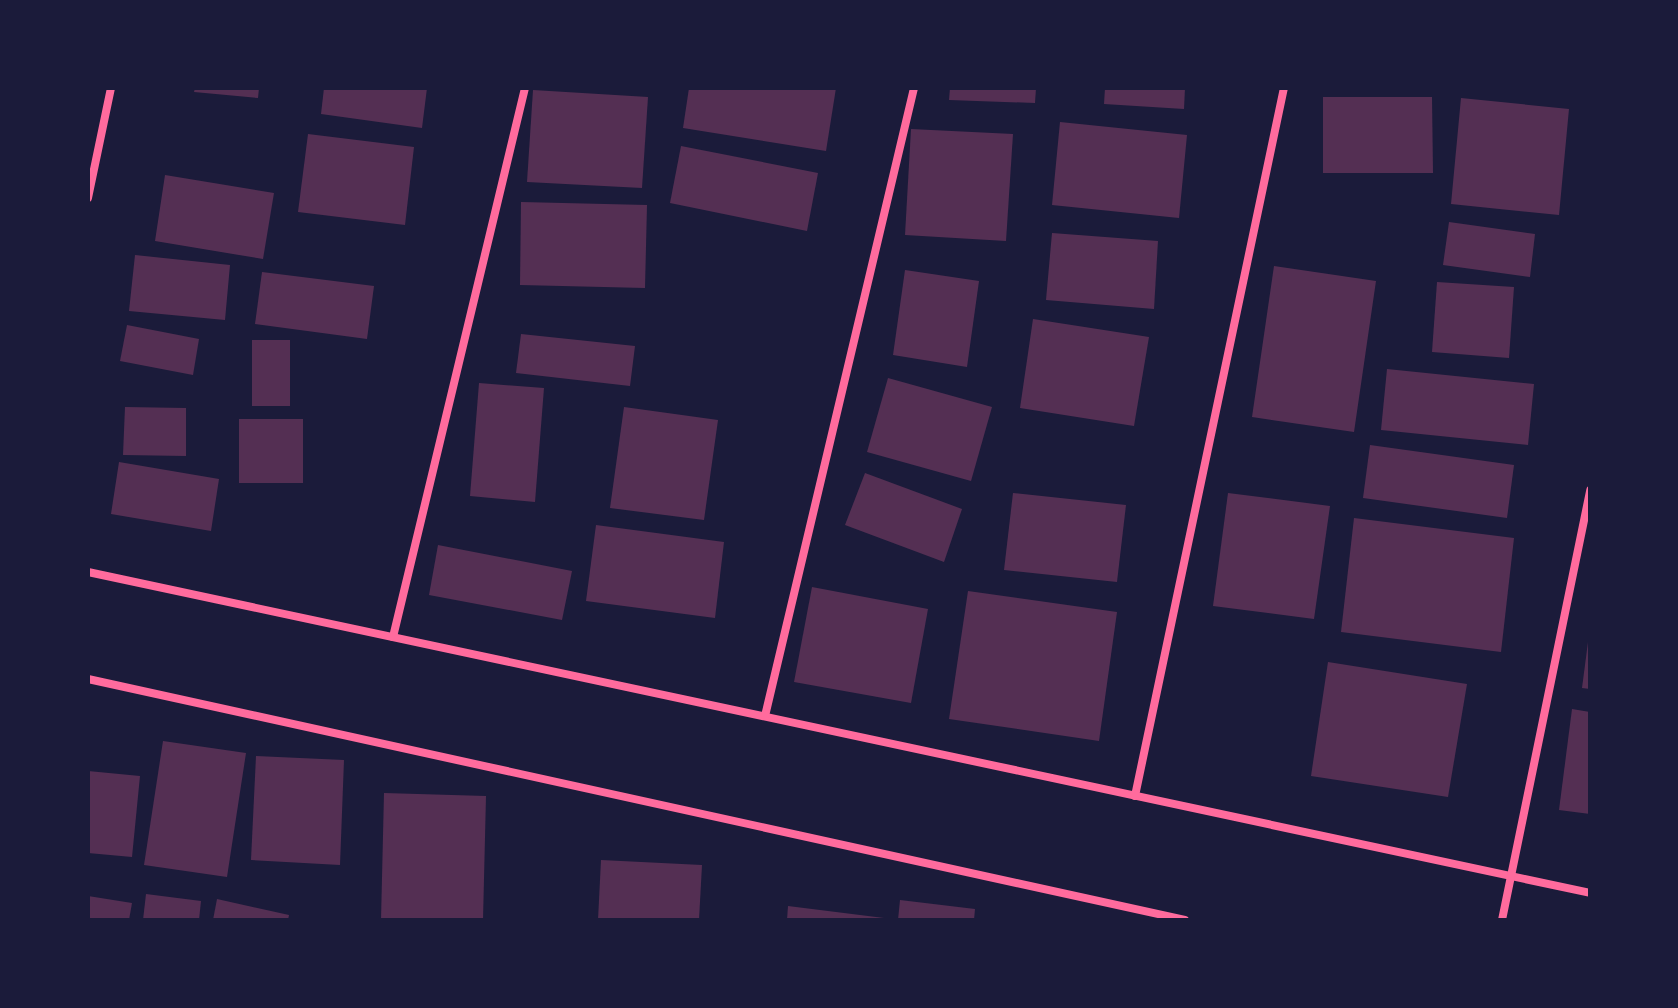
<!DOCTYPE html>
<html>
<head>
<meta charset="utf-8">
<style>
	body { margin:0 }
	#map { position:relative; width:1678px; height:1008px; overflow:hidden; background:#1b1b3a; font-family:"Alegreya Sans",sans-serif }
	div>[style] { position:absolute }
	.building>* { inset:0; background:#542f53 }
	.minor>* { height:8px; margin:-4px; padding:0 4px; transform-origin:4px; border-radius:4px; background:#ff6b9d }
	span { translate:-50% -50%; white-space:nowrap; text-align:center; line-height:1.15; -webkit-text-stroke:6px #1b1b3a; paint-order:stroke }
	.frame { position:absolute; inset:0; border:90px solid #1b1b3a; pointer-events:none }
</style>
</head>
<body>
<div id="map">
	<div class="building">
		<i style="clip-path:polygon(195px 88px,259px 88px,258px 98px,194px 92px)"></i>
		<i style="clip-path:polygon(324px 88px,427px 88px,422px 128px,321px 114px)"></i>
		<i style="clip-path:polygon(689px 88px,836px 88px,826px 151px,683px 128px)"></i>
		<i style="clip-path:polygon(950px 88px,1036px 88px,1035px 103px,949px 100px)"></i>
		<i style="clip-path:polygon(1105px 88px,1185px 88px,1184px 109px,1104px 104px)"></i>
		<i style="clip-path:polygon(533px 90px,648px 97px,642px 188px,527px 182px)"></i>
		<i style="clip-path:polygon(1323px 97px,1432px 97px,1433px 173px,1323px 173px)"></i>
		<i style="clip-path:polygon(1461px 98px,1569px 109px,1559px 215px,1451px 204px)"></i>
		<i style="clip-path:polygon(1060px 122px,1187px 135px,1179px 218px,1052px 205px)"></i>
		<i style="clip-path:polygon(911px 129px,1013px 134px,1006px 241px,905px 235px)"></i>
		<i style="clip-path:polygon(308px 134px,414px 147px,405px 225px,298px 212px)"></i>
		<i style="clip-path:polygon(681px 146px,818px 173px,807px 231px,670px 203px)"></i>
		<i style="clip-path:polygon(165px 175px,274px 193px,263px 259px,155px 241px)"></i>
		<i style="clip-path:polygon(521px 202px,647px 205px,645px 288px,520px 285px)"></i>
		<i style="clip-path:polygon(1449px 222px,1535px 234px,1530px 277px,1443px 265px)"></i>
		<i style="clip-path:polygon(1052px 233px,1158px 241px,1154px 309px,1046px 300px)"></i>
		<i style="clip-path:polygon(135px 255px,230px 265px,225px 320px,129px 311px)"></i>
		<i style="clip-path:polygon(1274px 266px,1376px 281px,1354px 432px,1252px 417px)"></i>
		<i style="clip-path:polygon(905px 270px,979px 281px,967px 367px,893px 355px)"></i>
		<i style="clip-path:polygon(262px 272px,374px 286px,367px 339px,255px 324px)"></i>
		<i style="clip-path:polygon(1437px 282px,1514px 287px,1509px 358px,1432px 352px)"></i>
		<i style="clip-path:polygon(1033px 319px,1149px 337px,1134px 426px,1020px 408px)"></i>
		<i style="clip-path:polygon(127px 325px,199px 339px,193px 375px,120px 361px)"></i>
		<i style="clip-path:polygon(521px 334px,635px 346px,630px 386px,516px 373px)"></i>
		<i style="clip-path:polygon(252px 340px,290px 340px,290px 406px,252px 406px)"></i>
		<i style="clip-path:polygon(1387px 369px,1534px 384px,1528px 445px,1381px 430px)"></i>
		<i style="clip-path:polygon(888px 378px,992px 407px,971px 481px,867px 452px)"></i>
		<i style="clip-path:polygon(479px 383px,544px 388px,535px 502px,470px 496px)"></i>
		<i style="clip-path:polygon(125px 407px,186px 408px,186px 456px,123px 455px)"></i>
		<i style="clip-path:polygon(624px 407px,718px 420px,704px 520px,610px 508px)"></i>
		<i style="clip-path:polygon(239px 419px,303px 419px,303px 483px,239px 483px)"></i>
		<i style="clip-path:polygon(1370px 445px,1514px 465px,1507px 518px,1363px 498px)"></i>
		<i style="clip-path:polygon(119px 462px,219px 479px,211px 531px,111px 514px)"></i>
		<i style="clip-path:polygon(865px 473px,962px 509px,944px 562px,845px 525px)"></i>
		<i style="clip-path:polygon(1013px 493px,1126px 505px,1117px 582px,1004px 570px)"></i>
		<i style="clip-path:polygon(1228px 493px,1330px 506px,1314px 619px,1213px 606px)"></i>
		<i style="clip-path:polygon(1354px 518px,1514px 538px,1501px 652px,1341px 632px)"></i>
		<i style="clip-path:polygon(596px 525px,724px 542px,715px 618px,586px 601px)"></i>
		<i style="clip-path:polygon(438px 545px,572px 571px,562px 620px,429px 595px)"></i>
		<i style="clip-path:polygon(812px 587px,928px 609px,911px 703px,794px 682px)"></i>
		<i style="clip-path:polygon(968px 591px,1117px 612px,1099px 741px,949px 719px)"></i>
		<i style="clip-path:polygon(1588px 642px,1590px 642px,1590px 689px,1582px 688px)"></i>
		<i style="clip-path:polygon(1328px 662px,1467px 684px,1448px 797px,1311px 776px)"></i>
		<i style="clip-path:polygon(1572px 709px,1590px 712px,1590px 814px,1559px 810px)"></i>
		<i style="clip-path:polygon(163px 741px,246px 753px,227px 877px,144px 865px)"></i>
		<i style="clip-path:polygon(256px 756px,344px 760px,340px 865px,251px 860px)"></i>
		<i style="clip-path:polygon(88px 771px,140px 776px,132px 857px,88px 853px)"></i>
		<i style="clip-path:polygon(384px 793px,486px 796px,483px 920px,381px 920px)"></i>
		<i style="clip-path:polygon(601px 860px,702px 865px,699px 920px,598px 920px)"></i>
		<i style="clip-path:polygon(146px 894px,201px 901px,199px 920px,143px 920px)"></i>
		<i style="clip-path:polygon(88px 896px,132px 903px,129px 920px,88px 920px)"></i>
		<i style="clip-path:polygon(217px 899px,289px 915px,288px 920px,213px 920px)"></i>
		<i style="clip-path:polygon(900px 900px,975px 909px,974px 920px,898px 920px)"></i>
		<i style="clip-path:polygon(788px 906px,884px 918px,884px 920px,787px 920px)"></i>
	</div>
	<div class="minor">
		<i style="left:88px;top:198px;width:112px;rotate:-78.2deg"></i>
		<i style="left:88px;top:572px;width:1536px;rotate:12.06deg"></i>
		<i style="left:393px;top:637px;width:565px;rotate:-76.48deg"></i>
		<i style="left:88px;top:679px;width:1123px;rotate:12.39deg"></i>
		<i style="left:765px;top:716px;width:645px;rotate:-76.65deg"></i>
		<i style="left:1135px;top:796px;width:724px;rotate:-78.12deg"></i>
		<i style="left:1502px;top:920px;width:439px;rotate:-78.4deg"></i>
	</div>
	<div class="frame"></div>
</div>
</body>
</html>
